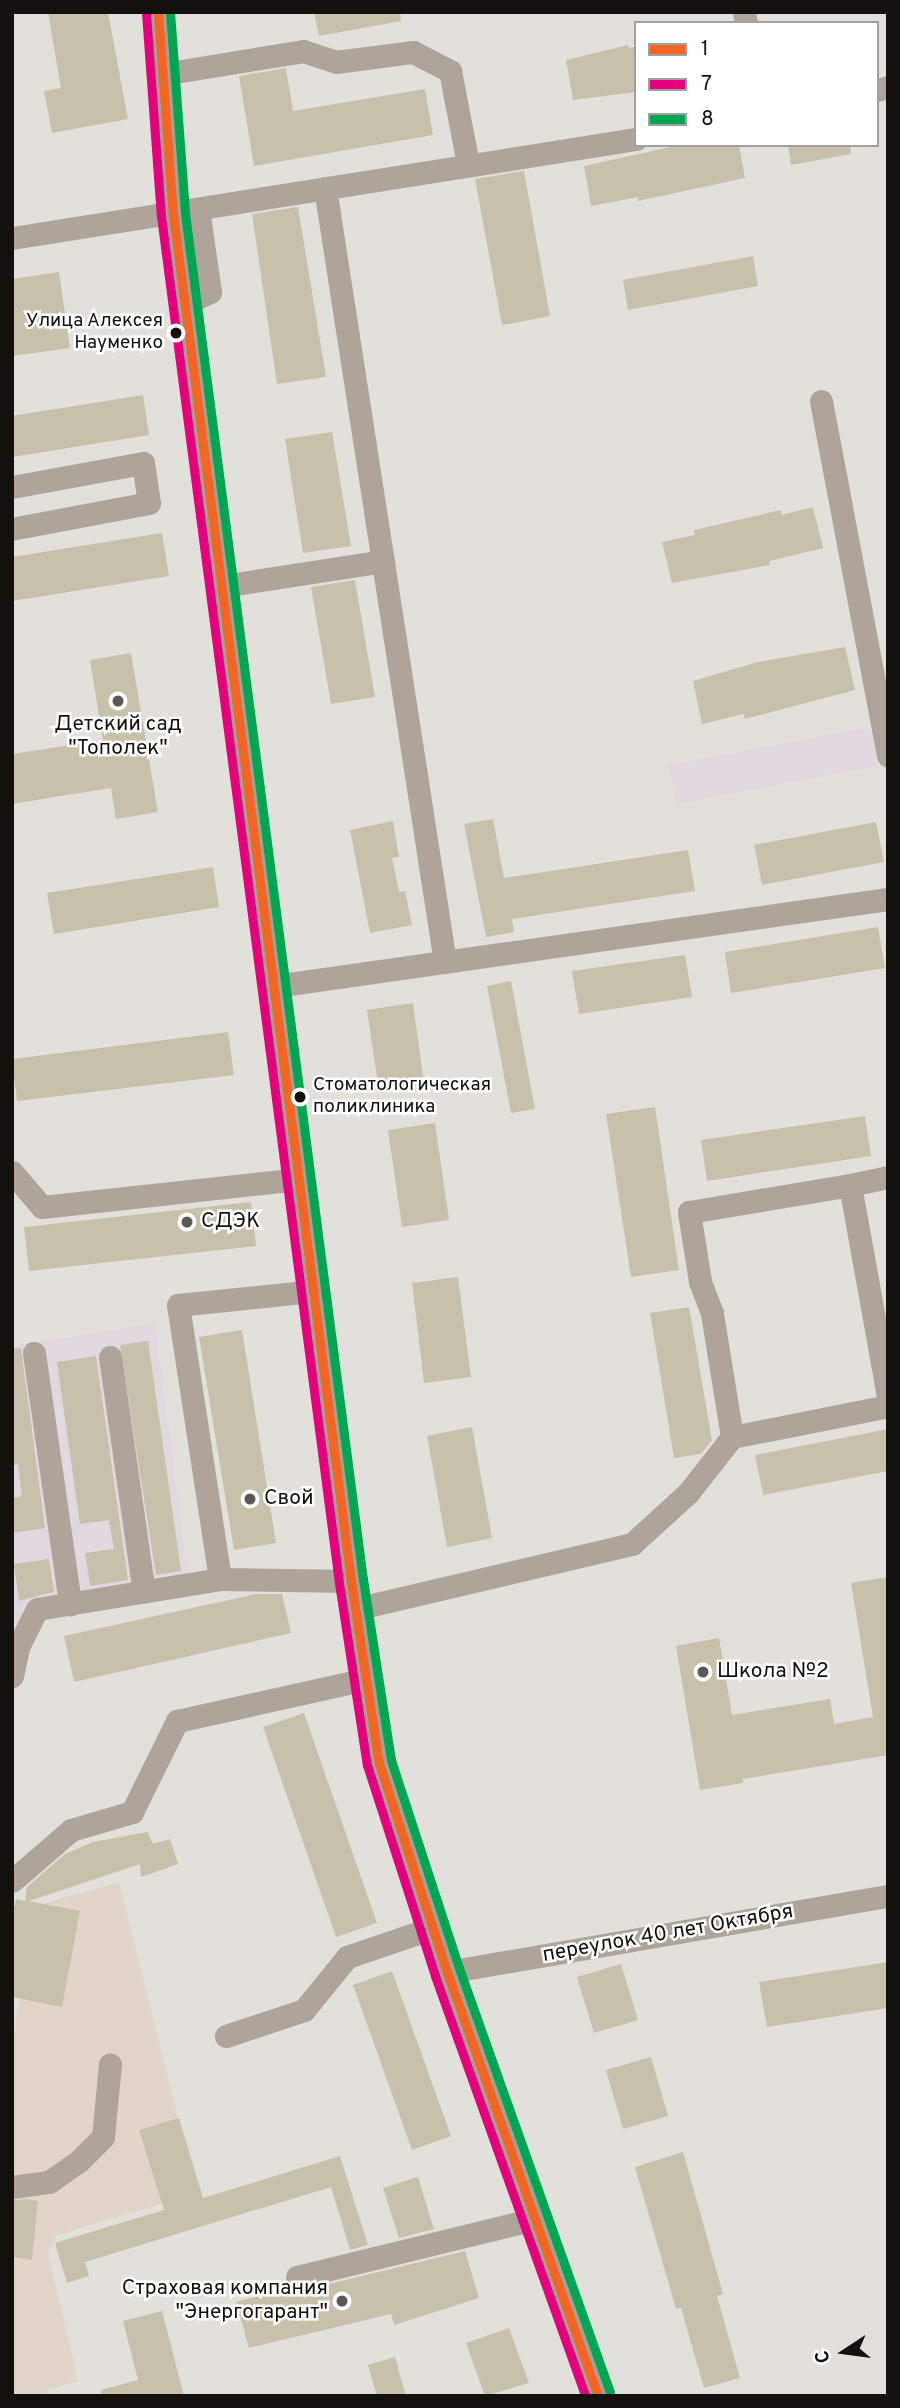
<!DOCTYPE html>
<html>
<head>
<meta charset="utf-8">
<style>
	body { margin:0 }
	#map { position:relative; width:900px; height:2408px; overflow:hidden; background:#e2e0da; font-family:Overpass,sans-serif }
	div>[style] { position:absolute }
	.commercial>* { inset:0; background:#e1d5ca }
	.industrial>* { inset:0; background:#e1d8e0 }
	.building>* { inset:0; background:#c7c1ac }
	.minor>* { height:23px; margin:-11.5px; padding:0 11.5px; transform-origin:11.5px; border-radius:11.5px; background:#aea499 }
	.major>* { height:30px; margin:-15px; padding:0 15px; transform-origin:15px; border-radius:15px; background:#a69f95 }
	.bus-1>* { height:9px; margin:-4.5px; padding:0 4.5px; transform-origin:4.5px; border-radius:4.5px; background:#f26522 }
	.bus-2>* { height:9px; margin:-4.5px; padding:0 4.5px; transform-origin:4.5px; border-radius:4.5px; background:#e5007d }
	.bus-3>* { height:9px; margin:-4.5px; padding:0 4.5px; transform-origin:4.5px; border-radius:4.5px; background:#00a651 }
	.dots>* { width:19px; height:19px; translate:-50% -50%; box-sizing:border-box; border:4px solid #fff; border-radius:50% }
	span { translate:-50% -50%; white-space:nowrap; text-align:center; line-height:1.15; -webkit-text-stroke:5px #fff; paint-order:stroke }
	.bus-label { font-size:19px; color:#12110d }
	.right { translate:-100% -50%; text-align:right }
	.left { translate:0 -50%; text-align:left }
	.poi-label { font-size:21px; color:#12110d }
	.street-label { font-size:21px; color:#12110d }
	.frame { position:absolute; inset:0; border:14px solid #12110d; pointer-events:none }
	.legend { position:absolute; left:634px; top:21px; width:245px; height:126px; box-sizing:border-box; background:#fff; border:2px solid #a0a09e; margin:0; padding:9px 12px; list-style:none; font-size:21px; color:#12110d }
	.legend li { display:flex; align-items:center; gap:14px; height:35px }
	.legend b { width:35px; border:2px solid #a0a09e }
	.north { position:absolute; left:809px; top:2317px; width:70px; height:70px; -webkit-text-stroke:5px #fff; paint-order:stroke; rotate:257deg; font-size:19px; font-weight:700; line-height:28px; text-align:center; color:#12110d }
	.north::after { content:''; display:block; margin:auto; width:24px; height:32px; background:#12110d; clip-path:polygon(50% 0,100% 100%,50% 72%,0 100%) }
</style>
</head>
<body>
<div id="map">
	<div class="commercial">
		<i style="clip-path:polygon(119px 1882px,197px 2193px,57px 2235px,48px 2253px,78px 2381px,47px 2390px,49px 2396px,12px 2396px,12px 2035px,42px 1904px)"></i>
	</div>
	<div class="industrial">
		<i style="clip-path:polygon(870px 727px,878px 766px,676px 804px,669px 765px)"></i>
		<i style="clip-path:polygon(155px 1323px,190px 1595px,12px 1620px,12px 1346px)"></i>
	</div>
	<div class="building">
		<i style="clip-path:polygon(48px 12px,108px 12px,128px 119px,52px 133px,44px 91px,61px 88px)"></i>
		<i style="clip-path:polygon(314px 12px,400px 12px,401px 21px,319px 36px)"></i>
		<i style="clip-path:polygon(628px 45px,629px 48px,636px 47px,636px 92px,573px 100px,566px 60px)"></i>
		<i style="clip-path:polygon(286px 68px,293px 111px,425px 89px,433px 135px,254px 166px,239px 76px)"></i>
		<i style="clip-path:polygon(680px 145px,739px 145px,745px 178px,638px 201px,638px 197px,591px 206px,584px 166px)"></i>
		<i style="clip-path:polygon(788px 145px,850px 145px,851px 154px,791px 165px)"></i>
		<i style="clip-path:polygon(524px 171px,550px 316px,502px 325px,475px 179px)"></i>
		<i style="clip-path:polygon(298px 207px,326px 377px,277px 384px,252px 214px)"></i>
		<i style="clip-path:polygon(753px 256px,758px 286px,628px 310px,623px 280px)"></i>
		<i style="clip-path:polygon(59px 272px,70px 348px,12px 356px,12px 279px)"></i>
		<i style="clip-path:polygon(143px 395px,149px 435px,12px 457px,12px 416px)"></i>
		<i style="clip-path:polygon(332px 432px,351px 546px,303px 553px,285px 439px)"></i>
		<i style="clip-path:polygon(813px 507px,823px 548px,769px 561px,770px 565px,672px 583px,662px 542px,695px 535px,694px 530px,781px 510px,782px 515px)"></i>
		<i style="clip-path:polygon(162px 533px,169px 576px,12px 601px,12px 557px)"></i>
		<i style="clip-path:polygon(355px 580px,375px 697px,331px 704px,311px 587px)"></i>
		<i style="clip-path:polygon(845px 647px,855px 690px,745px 719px,744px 714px,702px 724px,693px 681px,758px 662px)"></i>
		<i style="clip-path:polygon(131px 653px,158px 812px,116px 819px,111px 788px,12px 804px,12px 754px,103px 740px,90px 660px)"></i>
		<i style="clip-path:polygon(493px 819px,504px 878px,688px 850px,695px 891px,512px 919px,514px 932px,486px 937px,464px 824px)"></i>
		<i style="clip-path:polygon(393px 821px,399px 857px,392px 858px,399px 892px,405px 891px,412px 925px,370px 933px,350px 830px)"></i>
		<i style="clip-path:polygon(876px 822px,884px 862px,762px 885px,754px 845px)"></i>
		<i style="clip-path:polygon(213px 867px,219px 907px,54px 934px,47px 893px)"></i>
		<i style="clip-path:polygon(878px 927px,885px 968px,731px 993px,725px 952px)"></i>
		<i style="clip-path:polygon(685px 955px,692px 997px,579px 1014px,572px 971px)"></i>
		<i style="clip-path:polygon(511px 981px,535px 1109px,511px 1113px,487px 986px)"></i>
		<i style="clip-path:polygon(413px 1003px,424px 1084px,379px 1090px,367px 1010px)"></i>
		<i style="clip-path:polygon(228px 1032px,234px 1075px,17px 1101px,12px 1059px)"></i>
		<i style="clip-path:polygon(655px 1107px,679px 1270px,631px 1277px,606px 1114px)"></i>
		<i style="clip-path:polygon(865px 1116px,871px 1156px,707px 1181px,701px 1140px)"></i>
		<i style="clip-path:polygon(435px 1123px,449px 1220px,402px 1227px,388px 1130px)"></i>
		<i style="clip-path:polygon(251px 1202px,256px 1246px,29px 1271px,24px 1227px)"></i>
		<i style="clip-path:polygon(458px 1277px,471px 1377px,424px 1383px,412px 1283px)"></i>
		<i style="clip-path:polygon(689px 1307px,712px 1440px,701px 1454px,674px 1458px,650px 1313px)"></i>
		<i style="clip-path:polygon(242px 1330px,276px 1543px,234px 1550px,199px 1337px)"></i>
		<i style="clip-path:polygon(148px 1341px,181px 1571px,156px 1575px,120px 1345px)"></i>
		<i style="clip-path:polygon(21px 1348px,45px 1528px,12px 1533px,12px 1498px,22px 1496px,18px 1464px,12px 1465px,12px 1349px)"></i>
		<i style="clip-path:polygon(96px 1356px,128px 1580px,90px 1586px,85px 1553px,114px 1549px,109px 1520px,80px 1524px,57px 1362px)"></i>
		<i style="clip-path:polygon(472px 1427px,492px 1538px,447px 1547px,427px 1436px)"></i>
		<i style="clip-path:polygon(888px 1429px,888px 1471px,763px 1495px,755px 1455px)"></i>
		<i style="clip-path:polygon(49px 1559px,54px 1592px,19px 1601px,14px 1564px)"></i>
		<i style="clip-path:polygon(888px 1577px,888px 1755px,743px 1779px,743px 1783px,700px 1790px,676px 1646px,719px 1638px,732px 1715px,830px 1699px,834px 1724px,873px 1717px,851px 1583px)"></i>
		<i style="clip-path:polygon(256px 1594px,282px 1594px,291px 1633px,74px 1682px,64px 1636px)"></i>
		<i style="clip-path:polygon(304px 1713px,377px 1923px,336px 1937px,263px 1727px)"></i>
		<i style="clip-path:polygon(147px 1832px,153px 1844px,170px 1839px,178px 1864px,141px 1877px,140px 1864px,29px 1901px,80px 1911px,62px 2007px,12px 1997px,12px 1917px,16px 1899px,25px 1901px,27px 1887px,65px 1854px,93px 1842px)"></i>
		<i style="clip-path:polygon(888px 1962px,888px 2008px,767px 2027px,759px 1982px)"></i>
		<i style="clip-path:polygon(621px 1964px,638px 2020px,594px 2033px,577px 1977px)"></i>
		<i style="clip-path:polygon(392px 1971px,451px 2136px,412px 2150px,353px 1985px)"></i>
		<i style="clip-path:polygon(651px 2057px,668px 2116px,623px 2129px,606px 2070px)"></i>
		<i style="clip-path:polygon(179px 2118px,203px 2198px,340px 2156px,368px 2245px,350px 2250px,331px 2187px,85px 2262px,89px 2276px,67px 2283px,55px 2243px,164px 2210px,139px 2130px)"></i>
		<i style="clip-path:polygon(683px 2152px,723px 2294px,717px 2296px,740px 2378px,704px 2388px,681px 2308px,676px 2309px,635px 2167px)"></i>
		<i style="clip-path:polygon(418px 2177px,434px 2229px,399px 2238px,383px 2188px)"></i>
		<i style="clip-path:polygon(25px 2199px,38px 2201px,32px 2260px,12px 2257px,12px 2201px)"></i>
		<i style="clip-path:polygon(465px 2251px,479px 2298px,394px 2325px,391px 2314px,249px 2348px,236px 2302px,288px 2288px,300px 2291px)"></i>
		<i style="clip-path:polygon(162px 2311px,184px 2396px,101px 2396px,101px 2390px,138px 2380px,123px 2321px)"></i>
		<i style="clip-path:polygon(509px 2328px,529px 2383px,485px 2396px,466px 2343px)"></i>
		<i style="clip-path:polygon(395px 2357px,406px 2396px,377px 2396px,368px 2365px)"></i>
	</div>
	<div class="minor">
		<i style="left:744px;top:12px;width:11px;rotate:80deg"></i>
		<i style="left:163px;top:74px;width:142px;rotate:-9.3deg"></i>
		<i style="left:303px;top:51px;width:35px;rotate:18deg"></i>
		<i style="left:336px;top:62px;width:78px;rotate:-7.4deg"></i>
		<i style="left:413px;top:52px;width:42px;rotate:27.2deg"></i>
		<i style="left:450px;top:71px;width:95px;rotate:79deg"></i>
		<i style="left:877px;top:90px;width:11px;rotate:-15deg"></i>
		<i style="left:325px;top:188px;width:783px;rotate:81.19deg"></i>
		<i style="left:12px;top:238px;width:632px;rotate:-9.02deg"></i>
		<i style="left:185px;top:304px;width:28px;rotate:-26deg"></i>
		<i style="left:210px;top:292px;width:84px;rotate:-98.2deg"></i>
		<i style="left:821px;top:401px;width:361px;rotate:79.3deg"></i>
		<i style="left:12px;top:487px;width:133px;rotate:-10.4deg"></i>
		<i style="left:143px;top:463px;width:40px;rotate:81.5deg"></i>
		<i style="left:149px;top:503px;width:139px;rotate:169.3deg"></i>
		<i style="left:222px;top:586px;width:163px;rotate:-8.8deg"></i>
		<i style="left:275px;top:986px;width:619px;rotate:-8.08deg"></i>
		<i style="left:12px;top:1172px;width:46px;rotate:49.4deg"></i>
		<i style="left:42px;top:1207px;width:259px;rotate:-6.2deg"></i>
		<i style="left:850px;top:1185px;width:39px;rotate:-12deg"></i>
		<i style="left:34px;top:1353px;width:254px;rotate:81.8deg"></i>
		<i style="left:110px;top:1357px;width:237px;rotate:81.8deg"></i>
		<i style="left:732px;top:1437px;width:126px;rotate:-99.2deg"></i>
		<i style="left:712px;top:1313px;width:34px;rotate:-111deg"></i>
		<i style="left:700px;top:1281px;width:70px;rotate:-99.1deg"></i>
		<i style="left:689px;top:1212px;width:163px;rotate:-9.5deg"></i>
		<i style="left:850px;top:1185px;width:214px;rotate:79.8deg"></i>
		<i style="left:220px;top:1579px;width:277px;rotate:-98.7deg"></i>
		<i style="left:178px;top:1305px;width:137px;rotate:-5.9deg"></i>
		<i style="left:355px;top:1609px;width:285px;rotate:-13.2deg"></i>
		<i style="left:632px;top:1544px;width:76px;rotate:-42.3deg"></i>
		<i style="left:688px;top:1493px;width:71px;rotate:-51.8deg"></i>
		<i style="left:732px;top:1437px;width:159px;rotate:-11.2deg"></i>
		<i style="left:12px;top:1676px;width:30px;rotate:-78deg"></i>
		<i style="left:18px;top:1647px;width:42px;rotate:-63.4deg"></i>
		<i style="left:37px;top:1609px;width:185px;rotate:-9.3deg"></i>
		<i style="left:220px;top:1579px;width:131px;rotate:0.9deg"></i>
		<i style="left:12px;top:1881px;width:78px;rotate:-40.8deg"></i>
		<i style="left:71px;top:1830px;width:64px;rotate:-16.4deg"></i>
		<i style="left:132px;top:1812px;width:102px;rotate:-63.7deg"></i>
		<i style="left:177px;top:1721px;width:194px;rotate:-12.5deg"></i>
		<i style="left:447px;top:1972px;width:448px;rotate:-9.8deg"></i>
		<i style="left:226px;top:2036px;width:82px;rotate:-18.4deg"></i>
		<i style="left:304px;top:2010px;width:68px;rotate:-50.9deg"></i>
		<i style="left:347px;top:1957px;width:90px;rotate:-18.8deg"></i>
		<i style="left:12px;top:2187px;width:37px;rotate:-8deg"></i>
		<i style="left:49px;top:2182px;width:35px;rotate:-35deg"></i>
		<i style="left:78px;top:2162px;width:35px;rotate:-45deg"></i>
		<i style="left:103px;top:2137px;width:73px;rotate:-84.5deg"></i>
		<i style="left:297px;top:2277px;width:245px;rotate:-13.7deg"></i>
	</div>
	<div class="major">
		<i style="left:158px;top:12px;width:203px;rotate:85.8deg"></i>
		<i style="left:173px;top:214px;width:1379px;rotate:82.58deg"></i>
		<i style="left:351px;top:1581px;width:184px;rotate:81.3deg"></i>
		<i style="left:379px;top:1763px;width:220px;rotate:72deg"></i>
		<i style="left:447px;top:1972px;width:450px;rotate:70.4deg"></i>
	</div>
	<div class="bus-1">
		<i style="left:158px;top:12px;width:203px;rotate:85.8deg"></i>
		<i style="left:173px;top:214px;width:1379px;rotate:82.58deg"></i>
		<i style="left:351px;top:1581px;width:184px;rotate:81.3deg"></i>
		<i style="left:379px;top:1763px;width:220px;rotate:72deg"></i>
		<i style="left:447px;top:1972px;width:450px;rotate:70.4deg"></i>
	</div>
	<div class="bus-2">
		<i style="left:146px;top:13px;width:204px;rotate:85.8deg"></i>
		<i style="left:161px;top:216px;width:1379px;rotate:82.58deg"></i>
		<i style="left:339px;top:1583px;width:184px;rotate:81.3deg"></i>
		<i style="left:367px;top:1765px;width:222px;rotate:72.1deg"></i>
		<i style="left:435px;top:1976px;width:446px;rotate:70.3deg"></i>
	</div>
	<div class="bus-3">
		<i style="left:170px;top:12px;width:202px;rotate:85.7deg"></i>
		<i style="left:185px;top:213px;width:1378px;rotate:82.58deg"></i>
		<i style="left:363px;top:1579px;width:183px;rotate:81.2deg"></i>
		<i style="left:391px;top:1760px;width:219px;rotate:71.9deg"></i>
		<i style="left:459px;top:1968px;width:450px;rotate:70.4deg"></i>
	</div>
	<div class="dots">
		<i style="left:176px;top:333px;background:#12110d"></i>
		<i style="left:118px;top:701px;background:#5b5955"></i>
		<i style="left:300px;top:1097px;background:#12110d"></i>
		<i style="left:187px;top:1222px;background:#5b5955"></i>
		<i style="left:250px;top:1499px;background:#5b5955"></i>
		<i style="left:703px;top:1672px;background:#5b5955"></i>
		<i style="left:342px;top:2301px;background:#5b5955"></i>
	</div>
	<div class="bus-label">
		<span class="right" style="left:163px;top:333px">Улица Алексея<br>Науменко</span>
		<span class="left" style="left:313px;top:1097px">Стоматологическая<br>поликлиника</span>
	</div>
	<div class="poi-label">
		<span style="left:118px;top:737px">Детский сад<br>"Тополек"</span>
		<span class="left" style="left:201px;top:1222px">СДЭК</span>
		<span class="left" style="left:264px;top:1499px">Свой</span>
		<span class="left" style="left:717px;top:1672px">Школа №2</span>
		<span class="right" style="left:328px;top:2301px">Страховая компания<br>"Энергогарант"</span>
	</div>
	<div class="street-label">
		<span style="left:668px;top:1934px;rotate:-10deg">переулок 40 лет Октября</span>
	</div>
	<div class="frame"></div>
	<ul class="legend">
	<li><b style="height:9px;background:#f26522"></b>1</li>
	<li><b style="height:9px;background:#e5007d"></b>7</li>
	<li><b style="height:9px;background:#00a651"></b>8</li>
	</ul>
	<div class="north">С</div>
</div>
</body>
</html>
